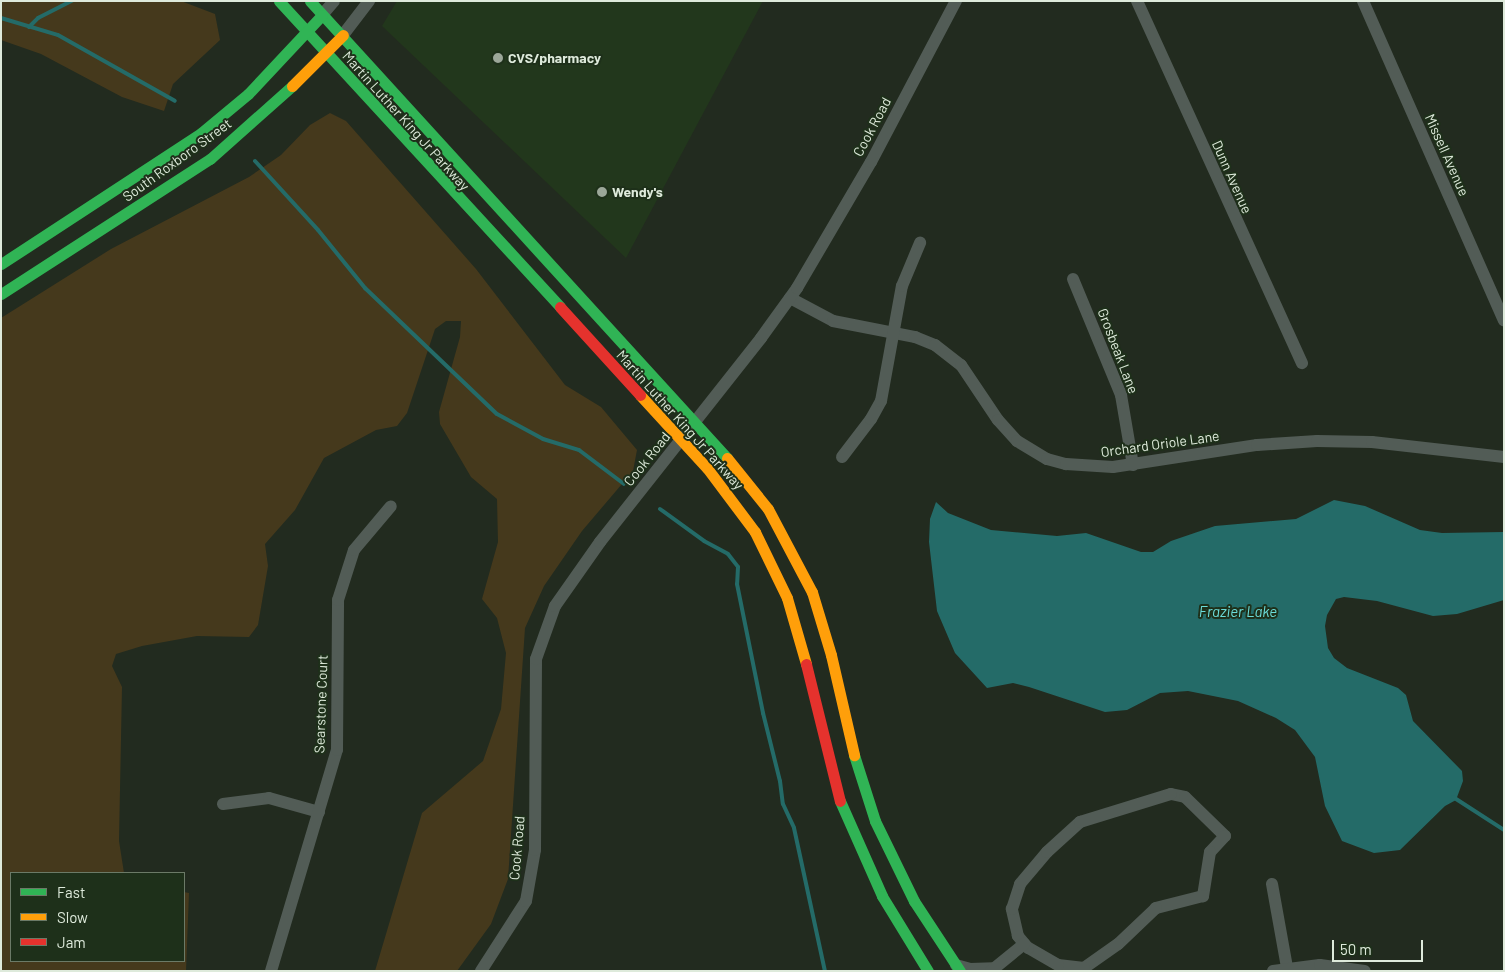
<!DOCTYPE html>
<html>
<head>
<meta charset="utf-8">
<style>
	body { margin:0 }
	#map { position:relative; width:1505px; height:972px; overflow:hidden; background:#222b1f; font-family:Barlow,sans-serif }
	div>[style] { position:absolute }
	.built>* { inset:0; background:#22371c }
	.green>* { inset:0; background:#45391c }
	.water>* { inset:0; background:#246b68 }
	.stream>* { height:4px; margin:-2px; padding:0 2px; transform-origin:2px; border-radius:2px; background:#246b68 }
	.street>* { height:12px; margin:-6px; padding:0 6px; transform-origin:6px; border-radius:6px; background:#525c56 }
	.fast>* { height:11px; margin:-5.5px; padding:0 5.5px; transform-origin:5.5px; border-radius:5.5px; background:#30b455 }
	.slow>* { height:11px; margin:-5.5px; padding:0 5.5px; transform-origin:5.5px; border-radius:5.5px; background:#ff9f0a }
	.jam>* { height:11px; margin:-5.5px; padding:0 5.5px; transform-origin:5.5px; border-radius:5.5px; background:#e5322d }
	.dots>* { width:14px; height:14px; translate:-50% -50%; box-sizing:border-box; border:2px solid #1e301a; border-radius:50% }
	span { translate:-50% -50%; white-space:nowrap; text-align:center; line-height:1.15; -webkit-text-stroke:4px #1e301a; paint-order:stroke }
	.poi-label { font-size:14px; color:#deeadb; font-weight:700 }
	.left { translate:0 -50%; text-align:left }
	.street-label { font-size:14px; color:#deeadb }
	.water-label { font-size:15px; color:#6bdcd9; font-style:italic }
	.frame { position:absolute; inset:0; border:2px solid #deeadb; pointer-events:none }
	.legend { position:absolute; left:10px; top:872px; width:175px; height:90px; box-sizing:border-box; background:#1e301a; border:1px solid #6b7a67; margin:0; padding:6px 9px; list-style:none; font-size:15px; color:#deeadb }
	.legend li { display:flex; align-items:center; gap:10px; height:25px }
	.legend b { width:25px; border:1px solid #6b7a67 }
	.scale { position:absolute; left:1332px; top:940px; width:91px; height:22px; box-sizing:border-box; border:2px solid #deeadb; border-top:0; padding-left:6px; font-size:15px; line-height:18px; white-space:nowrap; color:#deeadb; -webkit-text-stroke:4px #1e301a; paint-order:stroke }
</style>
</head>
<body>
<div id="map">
	<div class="built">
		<i style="clip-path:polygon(397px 1px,763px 1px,626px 258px,382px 26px)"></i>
	</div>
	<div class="green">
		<i style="clip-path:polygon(1px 1px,181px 1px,215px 14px,220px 40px,173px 84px,164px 111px,122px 97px,41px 54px,1px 40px)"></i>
		<i style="clip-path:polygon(330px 113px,346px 121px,476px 269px,565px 385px,601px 407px,637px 450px,633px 471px,582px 531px,544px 586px,525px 628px,508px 879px,491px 924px,457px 971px,375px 971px,422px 813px,483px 761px,501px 709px,506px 653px,497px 618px,482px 599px,498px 542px,497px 499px,471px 477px,440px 424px,439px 412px,460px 337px,461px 321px,446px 321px,435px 329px,407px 413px,397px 426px,376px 430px,324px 458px,295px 510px,265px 544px,268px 566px,258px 625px,249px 637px,197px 636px,142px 646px,116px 654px,112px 666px,122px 687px,119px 841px,124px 873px,11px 873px,11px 961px,184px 961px,184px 892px,189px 893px,186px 971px,1px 971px,1px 318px,111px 249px,249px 177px,281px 155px,310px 125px)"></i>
	</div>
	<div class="water">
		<i style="clip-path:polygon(1334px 500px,1365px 506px,1420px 530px,1442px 533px,1504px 532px,1504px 600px,1457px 614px,1433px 616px,1377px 601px,1344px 597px,1336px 599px,1327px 615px,1325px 626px,1328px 648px,1334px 658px,1347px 668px,1398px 688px,1406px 695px,1413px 721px,1462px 771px,1463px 781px,1456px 800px,1445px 806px,1400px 850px,1374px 853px,1342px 841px,1325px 806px,1315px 757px,1295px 730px,1276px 718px,1238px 701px,1188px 691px,1160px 693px,1127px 710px,1105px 712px,1029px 687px,1013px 683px,987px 688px,955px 653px,937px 611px,929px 542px,930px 519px,936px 502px,948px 513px,991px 530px,1057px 536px,1086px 533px,1141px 552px,1153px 552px,1171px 541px,1215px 526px,1296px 519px)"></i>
	</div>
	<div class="stream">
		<i style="left:1px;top:18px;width:59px;rotate:16.6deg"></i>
		<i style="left:58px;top:35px;width:134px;rotate:29.4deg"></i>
		<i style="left:29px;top:27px;width:13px;rotate:-45deg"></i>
		<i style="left:38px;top:18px;width:38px;rotate:-27deg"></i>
		<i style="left:255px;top:161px;width:93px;rotate:47.6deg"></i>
		<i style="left:318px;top:230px;width:75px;rotate:51deg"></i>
		<i style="left:365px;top:288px;width:182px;rotate:43.7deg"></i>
		<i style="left:497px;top:414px;width:52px;rotate:28.5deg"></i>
		<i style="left:543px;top:439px;width:38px;rotate:17deg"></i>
		<i style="left:579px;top:450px;width:56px;rotate:37.1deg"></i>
		<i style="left:660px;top:509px;width:54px;rotate:36deg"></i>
		<i style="left:704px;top:541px;width:27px;rotate:28deg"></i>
		<i style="left:728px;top:554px;width:16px;rotate:52deg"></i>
		<i style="left:738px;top:567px;width:17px;rotate:93deg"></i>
		<i style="left:737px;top:584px;width:132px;rotate:78.6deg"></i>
		<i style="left:763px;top:713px;width:70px;rotate:76deg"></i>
		<i style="left:780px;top:781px;width:23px;rotate:83deg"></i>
		<i style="left:783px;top:804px;width:26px;rotate:65deg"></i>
		<i style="left:794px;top:828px;width:146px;rotate:77.8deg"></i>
		<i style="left:1453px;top:797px;width:61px;rotate:32.9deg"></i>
	</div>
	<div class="street">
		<i style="left:1137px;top:1px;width:398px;rotate:65.5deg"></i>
		<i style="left:1363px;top:1px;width:349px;rotate:66.2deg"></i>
		<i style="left:322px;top:15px;width:18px;rotate:-49deg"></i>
		<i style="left:343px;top:35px;width:43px;rotate:-52.6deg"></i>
		<i style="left:1073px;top:279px;width:126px;rotate:67.5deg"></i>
		<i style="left:1121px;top:395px;width:71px;rotate:80.3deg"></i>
		<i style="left:790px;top:298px;width:49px;rotate:28.1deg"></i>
		<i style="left:833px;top:321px;width:84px;rotate:11deg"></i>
		<i style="left:915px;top:337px;width:22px;rotate:22deg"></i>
		<i style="left:935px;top:345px;width:33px;rotate:38deg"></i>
		<i style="left:961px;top:365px;width:66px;rotate:56.1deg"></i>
		<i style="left:998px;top:420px;width:28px;rotate:48deg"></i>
		<i style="left:1017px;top:441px;width:35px;rotate:31deg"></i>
		<i style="left:1047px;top:459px;width:20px;rotate:15deg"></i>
		<i style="left:1066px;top:464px;width:47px;rotate:3.7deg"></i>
		<i style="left:1113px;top:467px;width:146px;rotate:-8.7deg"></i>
		<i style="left:1257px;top:445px;width:60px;rotate:-3.8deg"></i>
		<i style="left:1317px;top:441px;width:55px;rotate:1deg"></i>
		<i style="left:1372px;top:442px;width:133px;rotate:6.5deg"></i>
		<i style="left:842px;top:457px;width:48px;rotate:-52.7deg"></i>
		<i style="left:871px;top:419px;width:21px;rotate:-61deg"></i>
		<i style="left:881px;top:401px;width:117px;rotate:-79.7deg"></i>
		<i style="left:902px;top:286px;width:47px;rotate:-67.3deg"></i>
		<i style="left:1171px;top:794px;width:14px;rotate:12deg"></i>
		<i style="left:1185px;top:797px;width:56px;rotate:44.3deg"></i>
		<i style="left:1225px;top:836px;width:22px;rotate:133deg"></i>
		<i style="left:1210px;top:852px;width:45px;rotate:99deg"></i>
		<i style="left:1203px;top:896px;width:49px;rotate:165.7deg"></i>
		<i style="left:1156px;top:908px;width:52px;rotate:136.5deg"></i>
		<i style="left:1118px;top:944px;width:42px;rotate:144.8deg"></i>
		<i style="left:1084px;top:968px;width:26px;rotate:-173deg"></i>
		<i style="left:1058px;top:965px;width:34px;rotate:-150deg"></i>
		<i style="left:1028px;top:948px;width:16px;rotate:-130deg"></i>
		<i style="left:1018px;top:936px;width:28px;rotate:-103deg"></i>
		<i style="left:1012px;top:909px;width:26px;rotate:-72deg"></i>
		<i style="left:1020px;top:884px;width:42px;rotate:-49.8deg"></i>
		<i style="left:1047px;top:852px;width:45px;rotate:-42.3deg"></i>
		<i style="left:1080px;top:822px;width:95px;rotate:-17.1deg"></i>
		<i style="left:223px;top:804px;width:46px;rotate:-7.4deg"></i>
		<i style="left:269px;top:798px;width:52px;rotate:15.6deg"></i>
		<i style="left:1272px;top:884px;width:84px;rotate:79.8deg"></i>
		<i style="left:956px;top:965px;width:15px;rotate:16deg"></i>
		<i style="left:970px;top:969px;width:23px;rotate:-2deg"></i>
		<i style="left:271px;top:971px;width:231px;rotate:-73.4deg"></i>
		<i style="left:337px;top:750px;width:150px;rotate:-89.6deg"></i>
		<i style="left:338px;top:600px;width:52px;rotate:-72.3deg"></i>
		<i style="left:354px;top:550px;width:57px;rotate:-49.9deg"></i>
		<i style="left:481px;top:971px;width:83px;rotate:-57.3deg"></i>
		<i style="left:526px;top:901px;width:52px;rotate:-80deg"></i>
		<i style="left:535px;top:850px;width:191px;rotate:-89.7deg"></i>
		<i style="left:536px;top:659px;width:56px;rotate:-70.3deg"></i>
		<i style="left:555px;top:606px;width:78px;rotate:-54.9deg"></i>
		<i style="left:600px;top:542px;width:260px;rotate:-51.7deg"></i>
		<i style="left:761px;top:338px;width:62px;rotate:-54.2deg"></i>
		<i style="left:797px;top:288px;width:146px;rotate:-59.6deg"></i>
		<i style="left:871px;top:162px;width:182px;rotate:-62.2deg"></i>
		<i style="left:991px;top:971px;width:43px;rotate:-39.3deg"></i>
		<i style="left:1273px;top:971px;width:47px;rotate:-7.3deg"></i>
		<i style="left:1320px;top:965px;width:45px;rotate:7.6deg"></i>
	</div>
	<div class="fast">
		<i style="left:279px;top:1px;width:415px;rotate:47.4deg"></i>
		<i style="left:310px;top:1px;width:619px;rotate:47.62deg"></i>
		<i style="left:1px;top:264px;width:239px;rotate:-33.2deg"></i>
		<i style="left:201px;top:133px;width:61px;rotate:-39.7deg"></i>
		<i style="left:248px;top:94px;width:108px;rotate:-46.9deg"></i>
		<i style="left:1px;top:294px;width:249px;rotate:-32.9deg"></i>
		<i style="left:210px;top:159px;width:110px;rotate:-41.7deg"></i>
		<i style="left:854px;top:755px;width:69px;rotate:72.3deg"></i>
		<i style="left:875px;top:821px;width:89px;rotate:64deg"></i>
		<i style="left:914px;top:901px;width:84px;rotate:56.7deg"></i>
		<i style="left:840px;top:801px;width:104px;rotate:66.1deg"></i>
		<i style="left:882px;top:896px;width:88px;rotate:58.5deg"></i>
	</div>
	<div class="slow">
		<i style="left:292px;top:86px;width:72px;rotate:-45deg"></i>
		<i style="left:640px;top:395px;width:99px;rotate:47.5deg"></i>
		<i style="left:707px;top:468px;width:80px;rotate:53.1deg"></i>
		<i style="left:755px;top:532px;width:73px;rotate:64.1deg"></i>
		<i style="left:787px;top:598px;width:69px;rotate:73.9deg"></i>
		<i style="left:727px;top:458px;width:65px;rotate:51.2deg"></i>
		<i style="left:768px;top:509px;width:94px;rotate:62.1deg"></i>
		<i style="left:812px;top:592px;width:66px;rotate:73.2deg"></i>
		<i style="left:831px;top:655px;width:103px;rotate:77deg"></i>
	</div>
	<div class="jam">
		<i style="left:560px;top:307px;width:119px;rotate:47.7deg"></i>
		<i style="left:806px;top:664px;width:141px;rotate:76.1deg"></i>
	</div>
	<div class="dots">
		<i style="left:498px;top:58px;background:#9ca799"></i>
		<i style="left:602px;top:192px;background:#9ca799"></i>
	</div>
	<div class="poi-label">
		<span class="left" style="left:508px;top:58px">CVS/pharmacy</span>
		<span class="left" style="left:612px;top:192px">Wendy's</span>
	</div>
	<div class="street-label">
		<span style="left:406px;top:121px;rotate:48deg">Martin Luther King Jr Parkway</span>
		<span style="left:872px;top:127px;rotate:-62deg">Cook Road</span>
		<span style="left:1447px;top:155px;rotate:66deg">Missell Avenue</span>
		<span style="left:177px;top:160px;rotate:-36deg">South Roxboro Street</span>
		<span style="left:1232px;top:177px;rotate:66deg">Dunn Avenue</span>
		<span style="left:1118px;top:351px;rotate:69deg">Grosbeak Lane</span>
		<span style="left:680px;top:420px;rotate:48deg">Martin Luther King Jr Parkway</span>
		<span style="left:1160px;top:444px;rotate:-8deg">Orchard Oriole Lane</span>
		<span style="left:647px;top:459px;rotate:-51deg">Cook Road</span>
		<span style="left:321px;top:704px;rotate:-88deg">Searstone Court</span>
		<span style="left:517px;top:848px;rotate:-85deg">Cook Road</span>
	</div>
	<div class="water-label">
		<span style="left:1238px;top:612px">Frazier Lake</span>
	</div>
	<div class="frame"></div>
	<ul class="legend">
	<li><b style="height:6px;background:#30b455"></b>Fast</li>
	<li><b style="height:6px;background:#ff9f0a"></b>Slow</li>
	<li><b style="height:6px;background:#e5322d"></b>Jam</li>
	</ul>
	<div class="scale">50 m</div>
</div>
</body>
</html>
